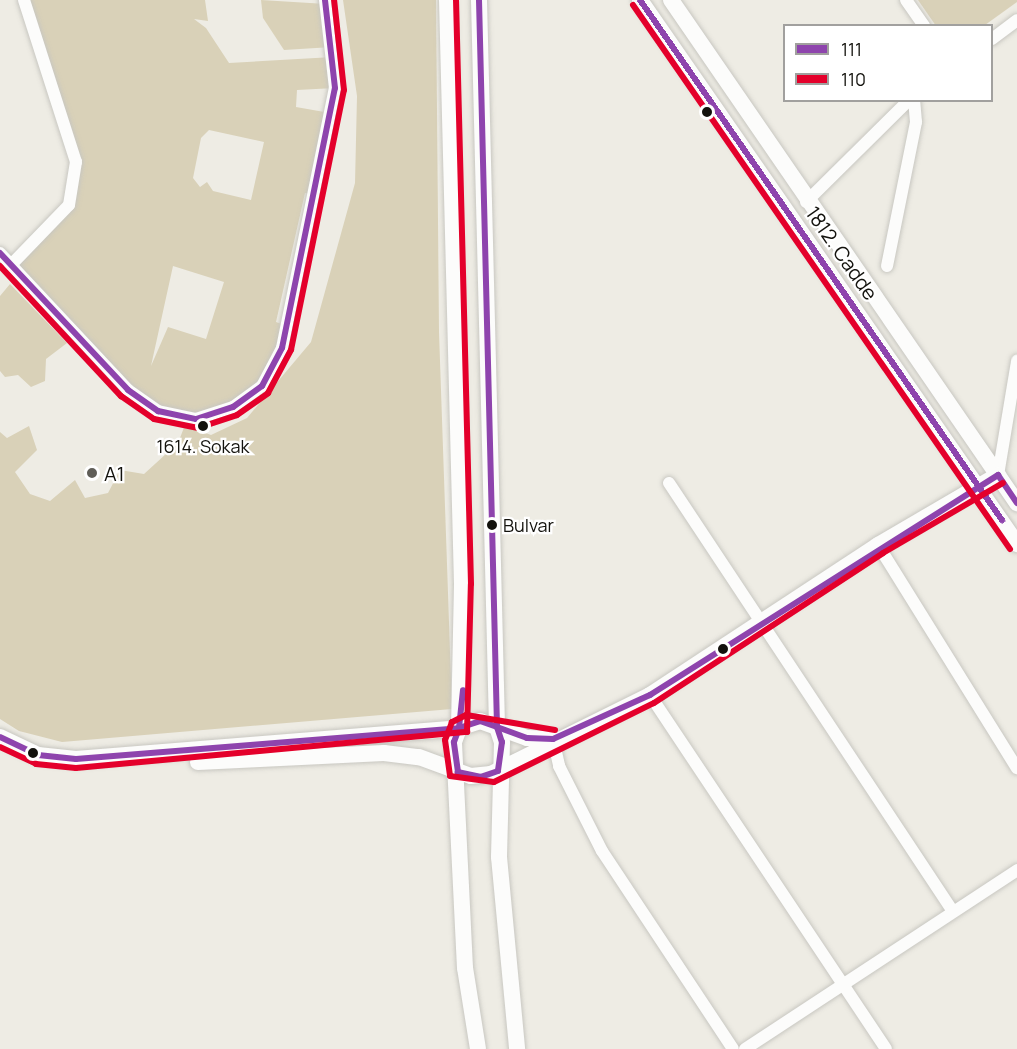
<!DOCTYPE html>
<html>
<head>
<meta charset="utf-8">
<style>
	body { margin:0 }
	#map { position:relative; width:1017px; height:1049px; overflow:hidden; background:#eeece4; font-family:Manrope,sans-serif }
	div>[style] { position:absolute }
	.green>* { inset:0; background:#d9d1b8 }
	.roads { filter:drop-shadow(0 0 2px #c8c7c1) drop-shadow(0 0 2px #c8c7c1) }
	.street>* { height:12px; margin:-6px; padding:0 6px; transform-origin:6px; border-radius:6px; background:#fcfcfb }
	.secondary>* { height:16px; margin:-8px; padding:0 8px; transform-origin:8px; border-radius:8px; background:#fcfcfb }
	.bus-1>* { height:6px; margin:-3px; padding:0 3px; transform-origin:3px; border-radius:3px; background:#8e44ad }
	.bus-2>* { height:6px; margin:-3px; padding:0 3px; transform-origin:3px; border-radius:3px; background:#e4002b }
	.dots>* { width:16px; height:16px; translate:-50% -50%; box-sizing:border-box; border:3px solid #fff; border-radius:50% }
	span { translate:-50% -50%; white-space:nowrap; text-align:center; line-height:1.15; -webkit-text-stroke:4.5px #fff; paint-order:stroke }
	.bus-label { font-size:18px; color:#13120d }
	.left { translate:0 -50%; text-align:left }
	.street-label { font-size:20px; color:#13120d }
	.poi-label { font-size:20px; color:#13120d }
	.legend { position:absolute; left:783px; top:24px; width:210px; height:78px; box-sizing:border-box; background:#fff; border:2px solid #a1a09e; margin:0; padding:8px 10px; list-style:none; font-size:18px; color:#13120d }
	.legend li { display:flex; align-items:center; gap:12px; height:30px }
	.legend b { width:30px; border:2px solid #a1a09e }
</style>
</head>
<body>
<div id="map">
	<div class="green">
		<i style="clip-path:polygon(evenodd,30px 0,205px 0,208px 21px,194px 19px,206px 28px,229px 63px,333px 57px,335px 88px,297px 90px,296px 107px,330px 113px,314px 194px,305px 193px,276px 322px,287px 326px,262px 386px,196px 419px,158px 411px,128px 390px,10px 266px,69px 205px,75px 161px,30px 0,209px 130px,264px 142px,251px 200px,213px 191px,207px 182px,200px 187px,193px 178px,201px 138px,209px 130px,30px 0,173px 266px,224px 282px,206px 339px,168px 327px,151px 366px,173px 266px)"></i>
		<i style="clip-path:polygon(261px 0,326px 4px,332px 47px,284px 50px,263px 18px)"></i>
		<i style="clip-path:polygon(343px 0,436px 0,439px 332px,452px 709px,62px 742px,19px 731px,0 719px,0 432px,7px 438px,29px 426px,37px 450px,15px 472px,30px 494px,50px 501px,75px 480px,85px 498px,108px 493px,120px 470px,144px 474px,178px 443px,185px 425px,211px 435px,247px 418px,311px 342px,355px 183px,357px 96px)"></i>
		<i style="clip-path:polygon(918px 0,1017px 0,1017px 2px,985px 25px,936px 26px)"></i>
		<i style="clip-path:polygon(10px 284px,67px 343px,46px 359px,45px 381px,31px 387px,18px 375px,5px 377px,0 371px,0 296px)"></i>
	</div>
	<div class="roads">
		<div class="street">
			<i style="left:906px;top:0;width:32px;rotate:55deg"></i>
			<i style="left:992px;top:39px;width:31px;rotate:-37deg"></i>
			<i style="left:806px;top:202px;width:145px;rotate:-44.7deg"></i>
			<i style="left:0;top:253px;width:187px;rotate:46.9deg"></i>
			<i style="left:128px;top:390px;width:37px;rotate:35deg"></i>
			<i style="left:158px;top:411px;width:39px;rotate:12deg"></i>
			<i style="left:196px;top:419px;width:39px;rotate:-18deg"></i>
			<i style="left:233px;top:407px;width:36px;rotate:-36deg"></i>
			<i style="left:262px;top:386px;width:43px;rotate:-62.2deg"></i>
			<i style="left:282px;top:348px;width:265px;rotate:-78.5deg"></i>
			<i style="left:335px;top:88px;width:89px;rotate:-96.5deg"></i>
			<i style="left:10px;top:266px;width:85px;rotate:-46deg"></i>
			<i style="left:69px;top:205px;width:44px;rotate:-80.8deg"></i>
			<i style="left:76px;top:162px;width:170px;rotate:-107.8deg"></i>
			<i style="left:887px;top:266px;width:147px;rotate:-78.6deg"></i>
			<i style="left:916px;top:122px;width:22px;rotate:-95deg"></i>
			<i style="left:998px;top:475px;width:116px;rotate:-80.5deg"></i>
			<i style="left:669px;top:483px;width:512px;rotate:56.47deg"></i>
			<i style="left:878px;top:545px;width:263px;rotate:58.1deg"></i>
			<i style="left:650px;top:695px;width:425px;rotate:56.3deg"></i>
			<i style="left:553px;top:739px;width:28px;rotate:77deg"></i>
			<i style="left:559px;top:766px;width:95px;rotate:63.2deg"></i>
			<i style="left:602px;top:851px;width:237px;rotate:56.5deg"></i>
			<i style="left:745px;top:1049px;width:326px;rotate:-33.3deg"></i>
		</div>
		<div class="secondary">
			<i style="left:479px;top:0;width:727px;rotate:88.58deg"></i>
			<i style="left:497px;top:727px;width:16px;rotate:72deg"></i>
			<i style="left:502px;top:742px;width:115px;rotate:91.5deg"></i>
			<i style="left:499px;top:857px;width:193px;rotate:84.6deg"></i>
			<i style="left:640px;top:0;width:662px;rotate:55.28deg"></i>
			<i style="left:671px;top:0;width:611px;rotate:55.48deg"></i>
			<i style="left:0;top:737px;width:42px;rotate:25.3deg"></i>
			<i style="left:38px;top:755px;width:38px;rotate:6deg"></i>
			<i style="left:76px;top:759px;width:384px;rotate:-4.6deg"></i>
			<i style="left:459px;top:728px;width:144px;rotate:-88.8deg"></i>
			<i style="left:462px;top:584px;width:584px;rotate:-91.47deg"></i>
			<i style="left:198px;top:762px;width:186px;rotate:-2.8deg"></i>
			<i style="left:384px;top:753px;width:35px;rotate:7deg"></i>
			<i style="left:419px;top:757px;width:55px;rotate:20.1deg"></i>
			<i style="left:471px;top:776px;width:20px;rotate:-6deg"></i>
			<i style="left:491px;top:774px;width:178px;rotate:-26.4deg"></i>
			<i style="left:650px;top:695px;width:273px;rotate:-33.3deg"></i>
			<i style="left:878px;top:545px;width:139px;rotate:-30.3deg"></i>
			<i style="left:478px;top:1049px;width:82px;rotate:-99.1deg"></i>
			<i style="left:465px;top:968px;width:226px;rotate:-92.8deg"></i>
			<i style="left:454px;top:742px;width:15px;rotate:-70deg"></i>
			<i style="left:459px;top:728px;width:22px;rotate:-18deg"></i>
			<i style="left:480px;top:721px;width:50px;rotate:19.9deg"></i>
			<i style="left:527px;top:738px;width:26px;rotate:2deg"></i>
		</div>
	</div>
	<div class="bus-1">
		<i style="left:479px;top:0;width:727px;rotate:88.58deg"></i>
		<i style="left:640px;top:0;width:634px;rotate:55.16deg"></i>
		<i style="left:0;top:253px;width:187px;rotate:46.9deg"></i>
		<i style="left:128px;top:390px;width:37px;rotate:35deg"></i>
		<i style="left:158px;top:411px;width:39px;rotate:12deg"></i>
		<i style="left:196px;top:419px;width:39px;rotate:-18deg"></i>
		<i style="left:233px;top:407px;width:36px;rotate:-36deg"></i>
		<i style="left:262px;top:386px;width:43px;rotate:-62.2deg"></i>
		<i style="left:282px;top:348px;width:265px;rotate:-78.5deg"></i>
		<i style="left:335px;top:88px;width:89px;rotate:-96.5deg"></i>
		<i style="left:480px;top:721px;width:18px;rotate:19deg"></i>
		<i style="left:497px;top:727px;width:16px;rotate:72deg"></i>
		<i style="left:502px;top:742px;width:29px;rotate:98deg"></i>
		<i style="left:498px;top:771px;width:18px;rotate:161deg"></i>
		<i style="left:481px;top:777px;width:24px;rotate:-168deg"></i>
		<i style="left:458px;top:772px;width:30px;rotate:-98deg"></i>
		<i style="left:454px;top:742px;width:15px;rotate:-70deg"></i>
		<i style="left:459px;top:728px;width:22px;rotate:-18deg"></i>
		<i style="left:497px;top:727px;width:32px;rotate:20deg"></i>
		<i style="left:527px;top:738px;width:26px;rotate:2deg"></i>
		<i style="left:553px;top:739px;width:107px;rotate:-24.4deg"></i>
		<i style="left:650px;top:695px;width:412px;rotate:-32.3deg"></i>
		<i style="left:998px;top:475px;width:34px;rotate:56deg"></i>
		<i style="left:0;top:737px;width:42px;rotate:25.3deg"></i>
		<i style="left:38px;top:755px;width:38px;rotate:6deg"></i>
		<i style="left:76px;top:759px;width:384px;rotate:-4.6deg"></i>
		<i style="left:459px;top:728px;width:38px;rotate:-84deg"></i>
	</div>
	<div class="bus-2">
		<i style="left:633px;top:5px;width:662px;rotate:55.28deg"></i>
		<i style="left:0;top:266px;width:178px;rotate:47.1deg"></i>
		<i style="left:121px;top:396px;width:40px;rotate:34.9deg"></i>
		<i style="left:154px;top:419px;width:45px;rotate:11.6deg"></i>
		<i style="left:198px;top:428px;width:41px;rotate:-18.4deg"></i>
		<i style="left:237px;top:415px;width:38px;rotate:-35deg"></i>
		<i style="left:268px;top:393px;width:49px;rotate:-61.9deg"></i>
		<i style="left:291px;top:350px;width:265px;rotate:-78.5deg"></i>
		<i style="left:344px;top:90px;width:91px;rotate:-96.3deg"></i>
		<i style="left:555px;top:730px;width:90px;rotate:-170.4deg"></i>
		<i style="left:466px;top:715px;width:16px;rotate:153deg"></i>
		<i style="left:452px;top:722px;width:19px;rotate:111deg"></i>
		<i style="left:445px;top:740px;width:36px;rotate:82deg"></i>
		<i style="left:450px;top:776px;width:44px;rotate:7.8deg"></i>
		<i style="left:494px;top:782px;width:178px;rotate:-26.3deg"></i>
		<i style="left:654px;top:703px;width:274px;rotate:-33.2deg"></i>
		<i style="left:883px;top:553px;width:139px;rotate:-30.3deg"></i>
		<i style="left:0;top:747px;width:40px;rotate:25deg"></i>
		<i style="left:36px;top:764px;width:40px;rotate:5.7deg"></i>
		<i style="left:76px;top:768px;width:393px;rotate:-5.3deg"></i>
		<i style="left:467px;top:732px;width:148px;rotate:-88.5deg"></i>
		<i style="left:471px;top:584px;width:584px;rotate:-91.47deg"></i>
	</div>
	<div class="dots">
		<i style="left:707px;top:112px;background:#13120d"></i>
		<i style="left:203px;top:426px;background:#13120d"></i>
		<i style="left:92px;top:473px;background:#605e58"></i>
		<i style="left:492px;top:525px;background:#13120d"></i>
		<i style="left:723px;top:649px;background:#13120d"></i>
		<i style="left:33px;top:753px;background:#13120d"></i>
	</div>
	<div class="bus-label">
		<span style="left:203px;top:446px">1614. Sokak</span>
		<span class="left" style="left:503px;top:525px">Bulvar</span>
	</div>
	<div class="street-label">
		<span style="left:842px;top:253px;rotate:55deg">1812. Cadde</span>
	</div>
	<div class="poi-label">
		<span class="left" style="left:104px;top:473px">A1</span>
	</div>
	<ul class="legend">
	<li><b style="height:8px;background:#8e44ad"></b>111</li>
	<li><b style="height:8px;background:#e4002b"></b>110</li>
	</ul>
</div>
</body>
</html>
